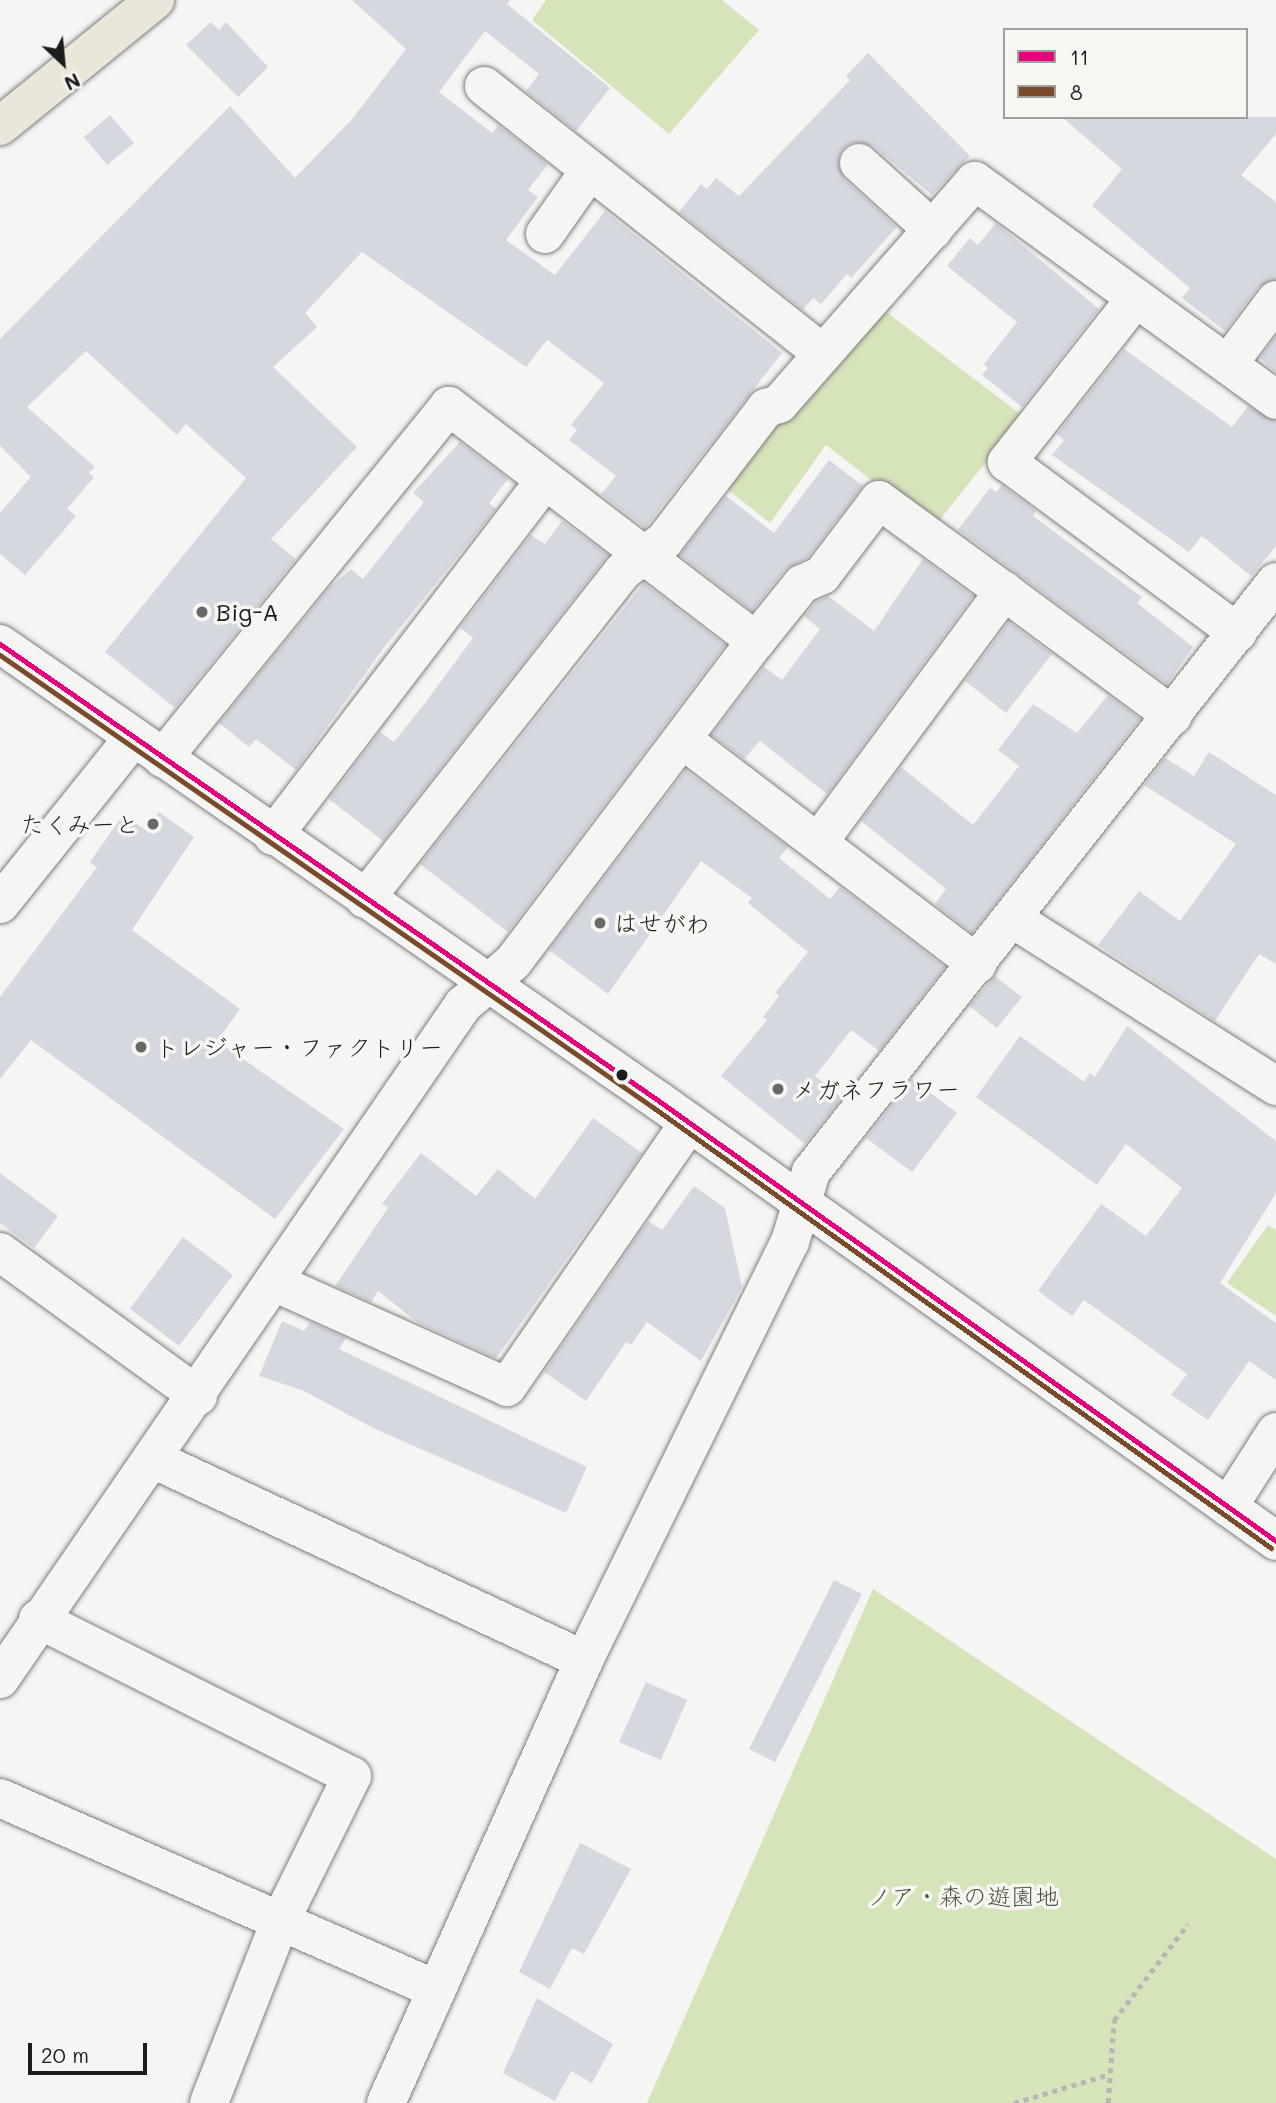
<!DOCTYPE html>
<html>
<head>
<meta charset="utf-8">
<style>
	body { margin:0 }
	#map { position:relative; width:1276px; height:2103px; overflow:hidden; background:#f5f5f3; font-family:Mali,"Klee One",sans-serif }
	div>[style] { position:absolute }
	.green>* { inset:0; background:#d6e4bb }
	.building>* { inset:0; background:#d6d8e0 }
	.path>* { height:4.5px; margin-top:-2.25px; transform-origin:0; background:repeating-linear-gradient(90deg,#b6b6b5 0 5px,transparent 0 10px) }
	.roads { filter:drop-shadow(0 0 2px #7e7e7d) drop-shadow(0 0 2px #7e7e7d) }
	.minor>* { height:38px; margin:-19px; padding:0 19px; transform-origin:19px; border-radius:19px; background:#f5f5f3 }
	.major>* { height:38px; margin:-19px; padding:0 19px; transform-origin:19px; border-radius:19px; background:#eae7da }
	.bus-1>* { height:5px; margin:-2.5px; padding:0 2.5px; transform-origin:2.5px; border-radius:2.5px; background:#e5007d }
	.bus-2>* { height:5px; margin:-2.5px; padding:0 2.5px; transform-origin:2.5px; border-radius:2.5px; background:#7a4b2a }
	.dots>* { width:19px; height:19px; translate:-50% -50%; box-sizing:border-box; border:4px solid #f6f6f2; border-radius:50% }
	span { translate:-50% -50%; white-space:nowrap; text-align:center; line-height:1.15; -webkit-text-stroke:7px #f6f6f2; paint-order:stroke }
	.poi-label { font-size:24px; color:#1c1c1c }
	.left { translate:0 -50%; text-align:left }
	.right { translate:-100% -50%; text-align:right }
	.park-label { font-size:24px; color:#4c543e }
	.legend { position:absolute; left:1003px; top:28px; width:245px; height:91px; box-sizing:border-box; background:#f6f6f2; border:2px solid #9f9f9c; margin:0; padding:9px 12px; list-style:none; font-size:21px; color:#1c1c1c }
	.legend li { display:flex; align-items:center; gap:14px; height:35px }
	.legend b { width:35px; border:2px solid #9f9f9c }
	.north { position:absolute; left:28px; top:28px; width:70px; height:70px; -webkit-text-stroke:5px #f6f6f2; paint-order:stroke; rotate:154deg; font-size:19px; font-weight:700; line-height:28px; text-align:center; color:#1c1c1c }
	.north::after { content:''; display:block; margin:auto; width:24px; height:32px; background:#1c1c1c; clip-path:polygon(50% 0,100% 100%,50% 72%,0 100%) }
	.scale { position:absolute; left:28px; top:2043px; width:119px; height:32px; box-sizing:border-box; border:4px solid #1c1c1c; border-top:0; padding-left:9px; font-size:21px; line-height:24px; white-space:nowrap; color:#1c1c1c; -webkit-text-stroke:5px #f6f6f2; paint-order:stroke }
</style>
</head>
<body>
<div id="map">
	<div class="green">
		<i style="clip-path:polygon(546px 0,722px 0,759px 30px,669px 134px,532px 20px)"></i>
		<i style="clip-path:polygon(885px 311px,1023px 416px,933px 528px,826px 445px,770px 523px,722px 485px,774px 415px)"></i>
		<i style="clip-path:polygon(1268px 1225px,1276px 1230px,1276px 1316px,1227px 1283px)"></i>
		<i style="clip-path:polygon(873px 1589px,1276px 1859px,1276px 2103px,647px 2103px)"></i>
	</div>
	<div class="building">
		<i style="clip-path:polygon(352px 0,510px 0,507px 4px,610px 88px,576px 131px,526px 91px,539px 74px,485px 31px,439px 92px,492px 133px,498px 125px,548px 164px,528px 190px,538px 197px,506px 240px,555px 275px,605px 211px,782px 353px,645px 528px,601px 494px,616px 476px,569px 440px,577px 430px,571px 425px,604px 383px,547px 340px,526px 367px,362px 252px,305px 313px,317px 327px,273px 367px,357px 447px,271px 539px,296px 559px,175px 708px,105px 652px,246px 478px,186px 424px,177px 435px,86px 351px,27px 407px,95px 467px,89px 473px,94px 477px,67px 509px,76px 516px,25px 575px,0 554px,0 513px,31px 477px,0 446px,0 339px,230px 106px,295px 178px,353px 118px,406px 49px)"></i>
		<i style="clip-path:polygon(211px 22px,219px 30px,226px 22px,268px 67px,238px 97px,186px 45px)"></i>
		<i style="clip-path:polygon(868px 53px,970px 156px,932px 195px,873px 146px,853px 142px,843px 148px,838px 159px,844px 179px,897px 227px,851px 278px,847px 274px,821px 304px,813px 298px,803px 310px,679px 212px,701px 184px,707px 189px,716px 178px,739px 196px,850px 80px,846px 76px)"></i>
		<i style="clip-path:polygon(110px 115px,134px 143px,107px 165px,84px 137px)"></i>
		<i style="clip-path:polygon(1062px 117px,1276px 117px,1276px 134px,1241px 175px,1276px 202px,1276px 279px,1258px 287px,1225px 331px,1182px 298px,1190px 288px,1092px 206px,1122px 169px)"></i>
		<i style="clip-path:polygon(996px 223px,1099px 309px,1022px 407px,982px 375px,988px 368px,984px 364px,1017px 322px,947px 266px,970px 238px,978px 245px)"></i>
		<i style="clip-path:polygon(1276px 336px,1276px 373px,1260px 358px)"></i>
		<i style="clip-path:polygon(1124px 349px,1232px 427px,1248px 406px,1276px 421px,1276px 546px,1251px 576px,1202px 536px,1189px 552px,1052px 455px,1064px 440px,1057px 434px)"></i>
		<i style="clip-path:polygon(460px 442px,508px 479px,489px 503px,496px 509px,382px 650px,296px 770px,256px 739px,249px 747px,219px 723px,330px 587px,351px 569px,363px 579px,424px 502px,413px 493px)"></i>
		<i style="clip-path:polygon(829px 460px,863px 486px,808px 557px,785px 570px,752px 611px,680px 555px,726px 496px,774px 533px)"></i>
		<i style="clip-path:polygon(1002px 485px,1036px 511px,1033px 516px,1142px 597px,1137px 603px,1193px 647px,1167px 684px,958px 530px,990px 488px,996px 492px)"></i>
		<i style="clip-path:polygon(562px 521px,608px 555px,383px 841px,329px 799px,380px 732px,394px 742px,425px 703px,473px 638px,460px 628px,531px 535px,545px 544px)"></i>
		<i style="clip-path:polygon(923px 559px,973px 596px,827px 794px,760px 741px,744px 759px,712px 735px,764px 667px,782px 680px,820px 629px,804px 616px,816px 602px,828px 596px,874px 631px)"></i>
		<i style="clip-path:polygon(644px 583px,725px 645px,508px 932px,420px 864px)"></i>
		<i style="clip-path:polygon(1009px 622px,1052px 654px,1006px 713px,965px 681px)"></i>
		<i style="clip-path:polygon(1108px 695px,1140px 719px,972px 933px,935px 904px,946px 889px,861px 821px,901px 767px,973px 825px,1019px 766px,998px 750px,1033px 704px,1077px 733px)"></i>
		<i style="clip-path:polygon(1209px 752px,1276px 795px,1276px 964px,1259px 954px,1215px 1021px,1098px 945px,1139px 891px,1180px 921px,1236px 844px,1144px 785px,1165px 758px,1194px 776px)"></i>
		<i style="clip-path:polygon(686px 770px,788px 847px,779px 858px,830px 899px,840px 887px,945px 967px,879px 1051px,851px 1030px,815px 1076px,842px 1098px,805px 1144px,721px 1076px,767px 1020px,763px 1017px,779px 996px,775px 993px,808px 952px,748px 903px,752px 898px,701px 861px,608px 994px,549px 950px)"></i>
		<i style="clip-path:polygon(159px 812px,194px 837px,132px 930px,240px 1009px,217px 1041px,344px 1129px,275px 1219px,31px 1040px,0 1079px,0 997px,97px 867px,90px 862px,123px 815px,146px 830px)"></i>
		<i style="clip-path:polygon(995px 976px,1022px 997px,997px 1028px,969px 1006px)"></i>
		<i style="clip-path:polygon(1127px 1026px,1276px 1141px,1276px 1193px,1220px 1283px,1276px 1323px,1276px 1380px,1249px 1361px,1208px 1420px,1171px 1395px,1187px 1374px,1084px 1300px,1072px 1316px,1038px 1291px,1101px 1204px,1146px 1236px,1182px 1188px,1126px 1144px,1097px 1185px,976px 1097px,1020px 1036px,1084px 1082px,1090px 1073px,1095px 1077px)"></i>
		<i style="clip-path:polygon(912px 1079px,957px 1113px,912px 1172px,866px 1138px)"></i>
		<i style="clip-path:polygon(593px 1118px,642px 1153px,496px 1358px,417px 1322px,378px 1291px,371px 1302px,335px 1286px,388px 1208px,382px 1204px,421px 1153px,476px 1196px,498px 1169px,535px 1199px)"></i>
		<i style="clip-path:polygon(0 1173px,58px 1216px,34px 1248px,0 1223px)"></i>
		<i style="clip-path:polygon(694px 1186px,725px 1208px,742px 1287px,701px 1361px,647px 1322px,631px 1345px,626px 1342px,586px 1401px,544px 1372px,648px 1221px,662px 1230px)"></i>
		<i style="clip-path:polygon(183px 1237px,233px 1275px,179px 1346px,130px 1309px)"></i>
		<i style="clip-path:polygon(282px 1321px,304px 1331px,310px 1322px,346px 1338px,339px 1349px,587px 1467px,566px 1513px,373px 1428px,304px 1391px,259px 1376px)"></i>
		<i style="clip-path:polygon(834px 1580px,862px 1594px,775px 1762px,749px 1749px)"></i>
		<i style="clip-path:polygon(646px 1682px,687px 1700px,661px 1760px,619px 1742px)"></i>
		<i style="clip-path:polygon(580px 1843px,631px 1869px,584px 1954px,572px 1948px,550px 1989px,519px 1972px)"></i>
		<i style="clip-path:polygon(537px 1998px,613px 2044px,592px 2083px,571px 2071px,555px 2101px,503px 2073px)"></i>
	</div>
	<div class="path">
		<i style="left:1014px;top:2103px;width:100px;rotate:-16.8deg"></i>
		<i style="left:1108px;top:2103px;width:83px;rotate:-85.9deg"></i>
		<i style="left:1114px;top:2020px;width:121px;rotate:-52.4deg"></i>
	</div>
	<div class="roads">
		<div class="minor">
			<i style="left:484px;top:86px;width:432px;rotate:38.3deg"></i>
			<i style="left:859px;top:163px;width:100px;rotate:42.2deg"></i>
			<i style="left:545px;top:234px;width:78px;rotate:-54.9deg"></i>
			<i style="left:1136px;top:298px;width:209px;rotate:128.2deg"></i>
			<i style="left:1007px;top:462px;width:287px;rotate:36.5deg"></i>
			<i style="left:1228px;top:364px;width:80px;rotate:-53.1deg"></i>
			<i style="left:756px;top:641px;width:73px;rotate:-51.1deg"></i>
			<i style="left:802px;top:584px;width:22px;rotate:-24deg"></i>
			<i style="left:822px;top:575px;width:94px;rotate:-52.8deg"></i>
			<i style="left:879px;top:500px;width:155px;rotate:36.1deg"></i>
			<i style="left:0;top:644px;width:802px;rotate:34.74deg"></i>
			<i style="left:659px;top:1101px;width:758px;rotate:35.49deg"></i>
			<i style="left:683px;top:740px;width:370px;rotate:37.3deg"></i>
			<i style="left:273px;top:836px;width:446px;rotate:-52.6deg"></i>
			<i style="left:820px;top:840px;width:310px;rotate:-53.5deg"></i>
			<i style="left:1004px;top:591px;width:210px;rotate:36.5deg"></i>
			<i style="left:365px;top:899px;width:417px;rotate:-51.8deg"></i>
			<i style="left:623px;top:571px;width:51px;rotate:-36.2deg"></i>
			<i style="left:664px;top:541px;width:168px;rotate:-52.5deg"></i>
			<i style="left:766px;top:408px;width:14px;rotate:-17deg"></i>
			<i style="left:779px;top:404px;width:297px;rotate:-48.7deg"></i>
			<i style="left:975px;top:181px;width:372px;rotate:36deg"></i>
			<i style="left:0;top:904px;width:213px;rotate:-51.3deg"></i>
			<i style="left:1013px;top:919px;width:312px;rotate:32.4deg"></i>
			<i style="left:0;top:1252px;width:245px;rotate:36deg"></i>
			<i style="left:276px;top:1283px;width:253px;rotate:24.2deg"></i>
			<i style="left:507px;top:1387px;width:321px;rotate:-55.4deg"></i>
			<i style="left:153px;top:1459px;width:476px;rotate:25deg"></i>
			<i style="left:1228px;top:1507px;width:89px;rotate:-57.4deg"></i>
			<i style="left:38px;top:1619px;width:351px;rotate:26.6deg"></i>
			<i style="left:352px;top:1776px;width:165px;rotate:116.3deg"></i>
			<i style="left:279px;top:1924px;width:192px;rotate:111.4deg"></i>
			<i style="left:0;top:1679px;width:818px;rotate:-55.51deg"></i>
			<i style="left:463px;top:1005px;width:66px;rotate:-40.7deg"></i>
			<i style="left:513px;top:962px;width:403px;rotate:-52.9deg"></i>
			<i style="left:756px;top:641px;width:387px;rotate:-142.6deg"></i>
			<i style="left:449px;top:406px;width:454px;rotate:129.1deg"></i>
			<i style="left:0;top:1798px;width:477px;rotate:23.7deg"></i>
			<i style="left:386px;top:2103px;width:485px;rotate:-65.9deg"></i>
			<i style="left:584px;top:1660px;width:466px;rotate:-63.8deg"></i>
			<i style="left:790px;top:1242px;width:73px;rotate:-73.3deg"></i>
			<i style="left:811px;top:1172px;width:751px;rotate:-51.76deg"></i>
		</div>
		<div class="major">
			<i style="left:0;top:126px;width:200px;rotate:-39.1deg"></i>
		</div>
	</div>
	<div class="bus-1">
		<i style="left:0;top:644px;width:802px;rotate:34.74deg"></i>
		<i style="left:659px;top:1101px;width:758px;rotate:35.49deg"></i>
	</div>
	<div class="bus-2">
		<i style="left:0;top:655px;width:796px;rotate:34.71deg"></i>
		<i style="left:654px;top:1108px;width:758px;rotate:35.49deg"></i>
	</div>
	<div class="dots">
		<i style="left:202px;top:612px;background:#686867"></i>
		<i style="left:153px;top:824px;background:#686867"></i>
		<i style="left:600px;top:923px;background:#686867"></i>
		<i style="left:141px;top:1047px;background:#686867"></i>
		<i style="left:622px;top:1075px;background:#1c1c1c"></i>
		<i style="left:778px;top:1089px;background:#686867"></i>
	</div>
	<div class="poi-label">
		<span class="left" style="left:216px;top:612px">Big-A</span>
		<span class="right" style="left:139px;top:824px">たくみーと</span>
		<span class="left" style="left:614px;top:923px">はせがわ</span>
		<span class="left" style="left:155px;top:1047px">トレジャー・ファクトリー</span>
		<span class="left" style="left:792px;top:1089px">メガネフラワー</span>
	</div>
	<div class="park-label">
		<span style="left:963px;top:1896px">ノア・森の遊園地</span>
	</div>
	<ul class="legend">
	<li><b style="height:9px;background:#e5007d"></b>11</li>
	<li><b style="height:9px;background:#7a4b2a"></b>8</li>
	</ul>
	<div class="north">N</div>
	<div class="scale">20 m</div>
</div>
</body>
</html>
